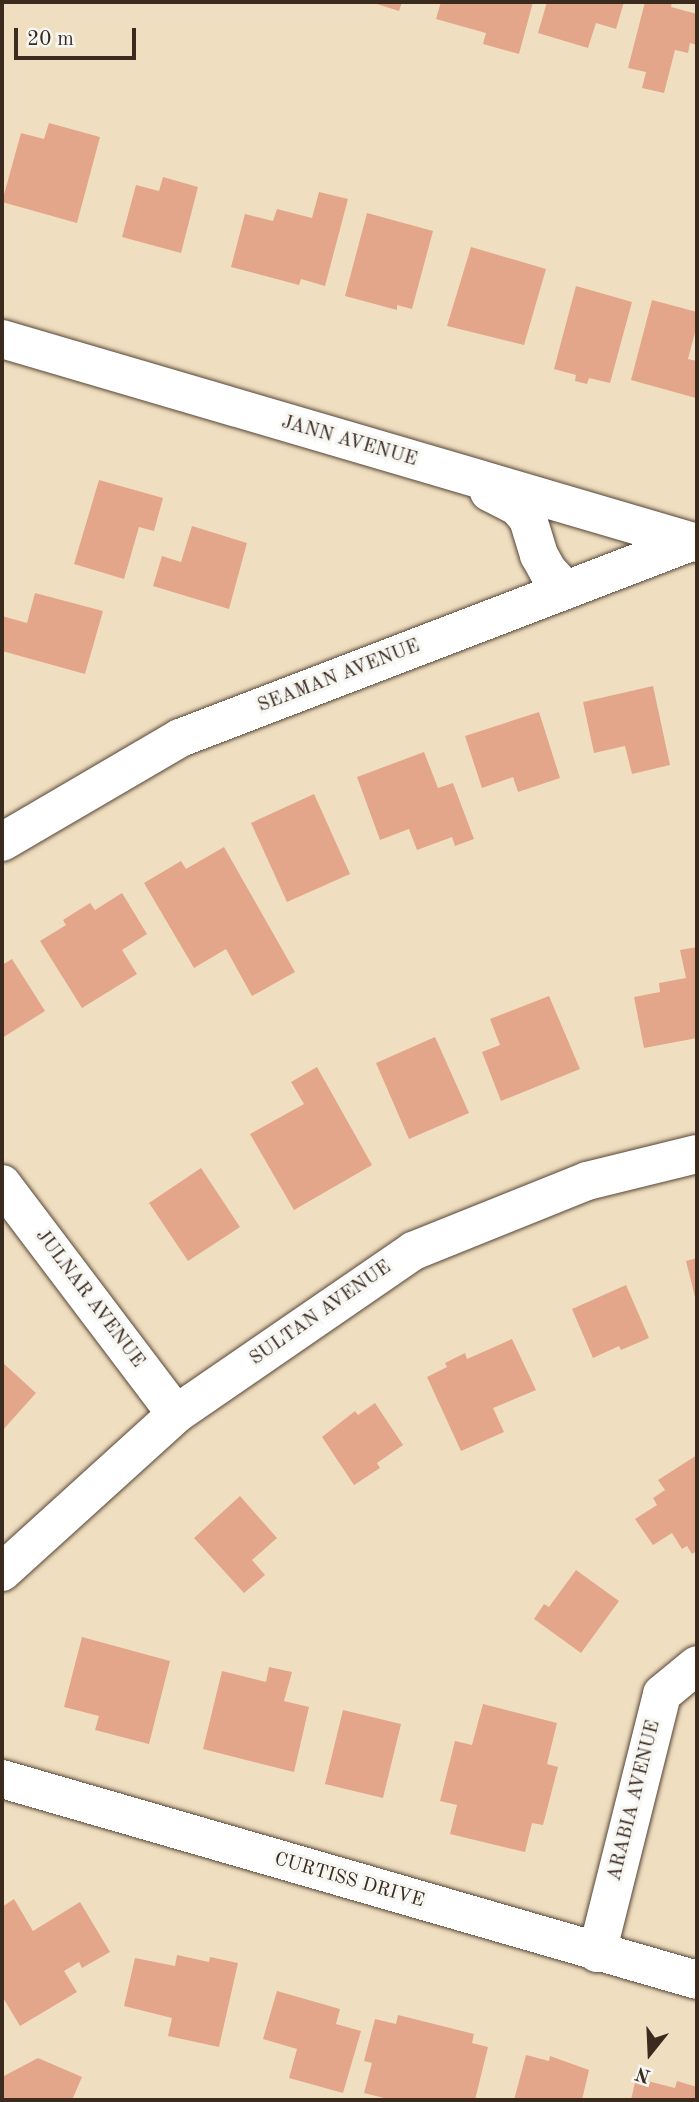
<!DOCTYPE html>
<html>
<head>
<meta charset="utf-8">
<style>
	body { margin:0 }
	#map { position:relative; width:699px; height:2102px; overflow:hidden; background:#f0dec0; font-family:"Old Standard TT",serif }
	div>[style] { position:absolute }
	.building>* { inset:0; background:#e4a68a }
	.roads { filter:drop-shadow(0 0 2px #564536) drop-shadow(0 0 2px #564536) }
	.street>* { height:38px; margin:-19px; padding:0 19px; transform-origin:19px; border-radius:19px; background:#fff }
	span { translate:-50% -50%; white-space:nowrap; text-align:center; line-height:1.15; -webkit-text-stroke:6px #f6f6f2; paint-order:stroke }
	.street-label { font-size:19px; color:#3b2a1e }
	.frame { position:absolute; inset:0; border:4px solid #3b2a1e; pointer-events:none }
	.north { position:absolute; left:615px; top:2018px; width:70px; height:70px; -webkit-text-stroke:5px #f6f6f2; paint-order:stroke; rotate:198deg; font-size:19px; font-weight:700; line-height:28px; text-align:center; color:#3b2a1e }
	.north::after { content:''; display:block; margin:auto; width:24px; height:32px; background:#3b2a1e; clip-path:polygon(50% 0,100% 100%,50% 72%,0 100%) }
	.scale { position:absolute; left:14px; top:28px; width:122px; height:32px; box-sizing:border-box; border:4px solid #3b2a1e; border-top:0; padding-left:9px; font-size:21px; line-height:24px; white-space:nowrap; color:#3b2a1e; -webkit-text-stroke:5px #f6f6f2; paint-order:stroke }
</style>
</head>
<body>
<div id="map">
	<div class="building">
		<i style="clip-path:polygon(378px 2px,402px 2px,399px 11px,377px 4px)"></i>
		<i style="clip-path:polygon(441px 2px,533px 2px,519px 54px,483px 44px,486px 33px,436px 19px)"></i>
		<i style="clip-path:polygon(547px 2px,624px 2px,616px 29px,596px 23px,588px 48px,538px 33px)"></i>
		<i style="clip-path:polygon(645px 2px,672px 2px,671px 7px,697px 14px,697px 45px,690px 43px,688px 53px,675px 50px,664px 93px,642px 88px,646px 72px,628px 68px)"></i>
		<i style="clip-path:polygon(49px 123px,100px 137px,77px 223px,2px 202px,21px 133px,44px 139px)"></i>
		<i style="clip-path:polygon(163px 177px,198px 187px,181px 253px,122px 237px,136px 185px,159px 191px)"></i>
		<i style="clip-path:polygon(319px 192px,348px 199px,325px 286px,301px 279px,299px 285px,231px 267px,245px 214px,273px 221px,277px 209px,312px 218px)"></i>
		<i style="clip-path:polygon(367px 213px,433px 231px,412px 309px,397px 305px,397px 310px,345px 296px)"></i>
		<i style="clip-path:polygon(471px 247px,546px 269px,524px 345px,447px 326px)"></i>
		<i style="clip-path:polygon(576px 286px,632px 302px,610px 383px,589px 378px,587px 384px,575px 381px,576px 375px,554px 369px)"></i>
		<i style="clip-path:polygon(652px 300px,697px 312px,697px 325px,688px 359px,697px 361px,696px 398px,631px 380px)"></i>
		<i style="clip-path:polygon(99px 480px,163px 498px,154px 531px,139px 527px,124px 579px,74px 564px)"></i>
		<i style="clip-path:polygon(192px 526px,247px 543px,229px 609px,153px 586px,162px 556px,181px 562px)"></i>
		<i style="clip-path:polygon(35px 593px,103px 611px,85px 674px,2px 651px,2px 616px,27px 623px)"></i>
		<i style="clip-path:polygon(653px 686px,670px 765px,632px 774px,625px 746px,594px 753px,583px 702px)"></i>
		<i style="clip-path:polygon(539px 712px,560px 778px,518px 792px,513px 777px,482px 788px,465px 736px)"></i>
		<i style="clip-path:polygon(424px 752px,438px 788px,453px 783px,474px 839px,455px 846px,452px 837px,417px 850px,409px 829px,380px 840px,357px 777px)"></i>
		<i style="clip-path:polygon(314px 794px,350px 874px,287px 902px,251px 823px)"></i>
		<i style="clip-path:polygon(224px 847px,295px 972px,252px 996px,226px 949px,194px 968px,144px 883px,181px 861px,186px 869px)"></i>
		<i style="clip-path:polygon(122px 893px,147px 934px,122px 950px,137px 974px,82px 1008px,40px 941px,66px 925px,63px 920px,90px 903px,95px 910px)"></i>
		<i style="clip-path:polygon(697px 947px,697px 1038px,644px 1048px,634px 997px,660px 992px,659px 983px,686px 978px,680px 950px)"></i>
		<i style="clip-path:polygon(12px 959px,45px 1011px,2px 1038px,2px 965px)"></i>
		<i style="clip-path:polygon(549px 996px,580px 1069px,501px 1101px,482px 1052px,500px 1045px,490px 1019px)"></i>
		<i style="clip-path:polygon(435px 1037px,469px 1113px,409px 1139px,376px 1063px)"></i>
		<i style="clip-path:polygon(317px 1067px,372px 1165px,294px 1210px,250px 1134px,304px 1104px,291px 1082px)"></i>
		<i style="clip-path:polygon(201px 1168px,240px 1227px,188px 1261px,149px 1203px)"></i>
		<i style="clip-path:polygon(697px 1258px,697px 1301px,696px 1301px,686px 1261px)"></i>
		<i style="clip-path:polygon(626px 1285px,649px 1338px,621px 1350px,619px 1346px,593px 1358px,572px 1309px)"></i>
		<i style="clip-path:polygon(512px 1339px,536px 1390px,493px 1408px,504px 1432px,461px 1451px,427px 1377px,447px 1367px,445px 1363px,465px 1353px,467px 1359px)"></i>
		<i style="clip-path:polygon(2px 1362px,36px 1393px,2px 1431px)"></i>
		<i style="clip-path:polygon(375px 1403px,403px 1445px,377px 1463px,380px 1468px,354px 1485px,322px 1437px,355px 1411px,358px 1415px)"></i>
		<i style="clip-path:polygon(697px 1455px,697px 1551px,692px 1554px,687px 1546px,682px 1549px,672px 1533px,653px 1545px,635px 1519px,657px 1505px,653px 1498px,665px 1490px,658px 1480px)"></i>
		<i style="clip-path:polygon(240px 1496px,277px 1538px,252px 1560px,265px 1575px,244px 1593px,194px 1538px)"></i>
		<i style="clip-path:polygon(576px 1570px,619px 1601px,581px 1653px,534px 1619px,544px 1604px,549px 1607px)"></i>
		<i style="clip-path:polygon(82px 1637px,170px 1661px,149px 1744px,95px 1730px,99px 1716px,64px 1707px)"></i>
		<i style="clip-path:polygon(269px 1667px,292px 1672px,284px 1701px,309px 1707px,294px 1772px,203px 1749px,222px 1671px,266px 1682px)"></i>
		<i style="clip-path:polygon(483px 1704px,557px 1723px,547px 1764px,558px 1767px,543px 1825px,532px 1823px,525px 1852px,450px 1834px,457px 1805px,440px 1801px,455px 1741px,472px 1745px)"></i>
		<i style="clip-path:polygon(343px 1710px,401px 1724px,383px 1798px,325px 1784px)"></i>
		<i style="clip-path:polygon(14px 1899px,33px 1931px,80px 1902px,110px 1952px,82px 1968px,79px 1962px,64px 1971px,77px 1992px,20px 2026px,2px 1996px,2px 1907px)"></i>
		<i style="clip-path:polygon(177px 1955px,209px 1962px,210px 1957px,238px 1963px,219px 2047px,168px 2036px,172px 2018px,124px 2006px,135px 1958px,175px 1966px)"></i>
		<i style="clip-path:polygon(277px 1991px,340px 2009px,336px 2024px,361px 2031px,343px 2093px,289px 2078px,297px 2049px,263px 2039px)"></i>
		<i style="clip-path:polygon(398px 2015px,474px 2034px,472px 2043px,488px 2047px,475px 2100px,392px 2100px,364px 2093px,372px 2063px,364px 2061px,375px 2019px,396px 2024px)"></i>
		<i style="clip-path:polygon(526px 2055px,549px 2061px,550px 2056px,589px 2070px,582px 2100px,514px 2100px)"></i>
		<i style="clip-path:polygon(38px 2058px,82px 2077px,72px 2100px,2px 2100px,2px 2077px)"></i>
		<i style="clip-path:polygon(636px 2078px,675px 2088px,677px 2081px,697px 2087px,697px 2100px,631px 2100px)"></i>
	</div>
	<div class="roads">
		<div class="street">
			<i style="left:2px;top:339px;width:724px;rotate:16.36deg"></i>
			<i style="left:489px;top:492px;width:33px;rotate:27deg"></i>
			<i style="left:518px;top:507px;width:16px;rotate:50deg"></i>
			<i style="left:528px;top:519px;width:38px;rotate:73deg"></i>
			<i style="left:539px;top:555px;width:18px;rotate:61deg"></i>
			<i style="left:548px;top:571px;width:26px;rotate:47deg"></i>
			<i style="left:2px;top:842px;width:206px;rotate:-30.3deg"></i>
			<i style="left:180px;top:738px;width:547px;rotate:-20.98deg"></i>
			<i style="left:2px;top:1184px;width:288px;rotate:52.9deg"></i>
			<i style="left:2px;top:1572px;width:235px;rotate:-42.2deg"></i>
			<i style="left:176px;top:1414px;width:288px;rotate:-34.5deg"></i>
			<i style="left:413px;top:1251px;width:188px;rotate:-21.9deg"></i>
			<i style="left:587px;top:1181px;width:113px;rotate:-13.8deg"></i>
			<i style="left:2px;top:1779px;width:723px;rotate:16.13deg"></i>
			<i style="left:597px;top:1953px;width:267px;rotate:-75.9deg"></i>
			<i style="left:662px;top:1694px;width:45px;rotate:-39.6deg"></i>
		</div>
	</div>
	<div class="street-label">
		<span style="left:349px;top:442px;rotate:16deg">JANN AVENUE</span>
		<span style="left:339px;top:677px;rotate:-21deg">SEAMAN AVENUE</span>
		<span style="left:89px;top:1299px;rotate:53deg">JULNAR AVENUE</span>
		<span style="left:321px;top:1314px;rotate:-35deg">SULTAN AVENUE</span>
		<span style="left:635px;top:1801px;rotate:-76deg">ARABIA AVENUE</span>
		<span style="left:349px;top:1881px;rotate:16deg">CURTISS DRIVE</span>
	</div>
	<div class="frame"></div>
	<div class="north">N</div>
	<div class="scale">20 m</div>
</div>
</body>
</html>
